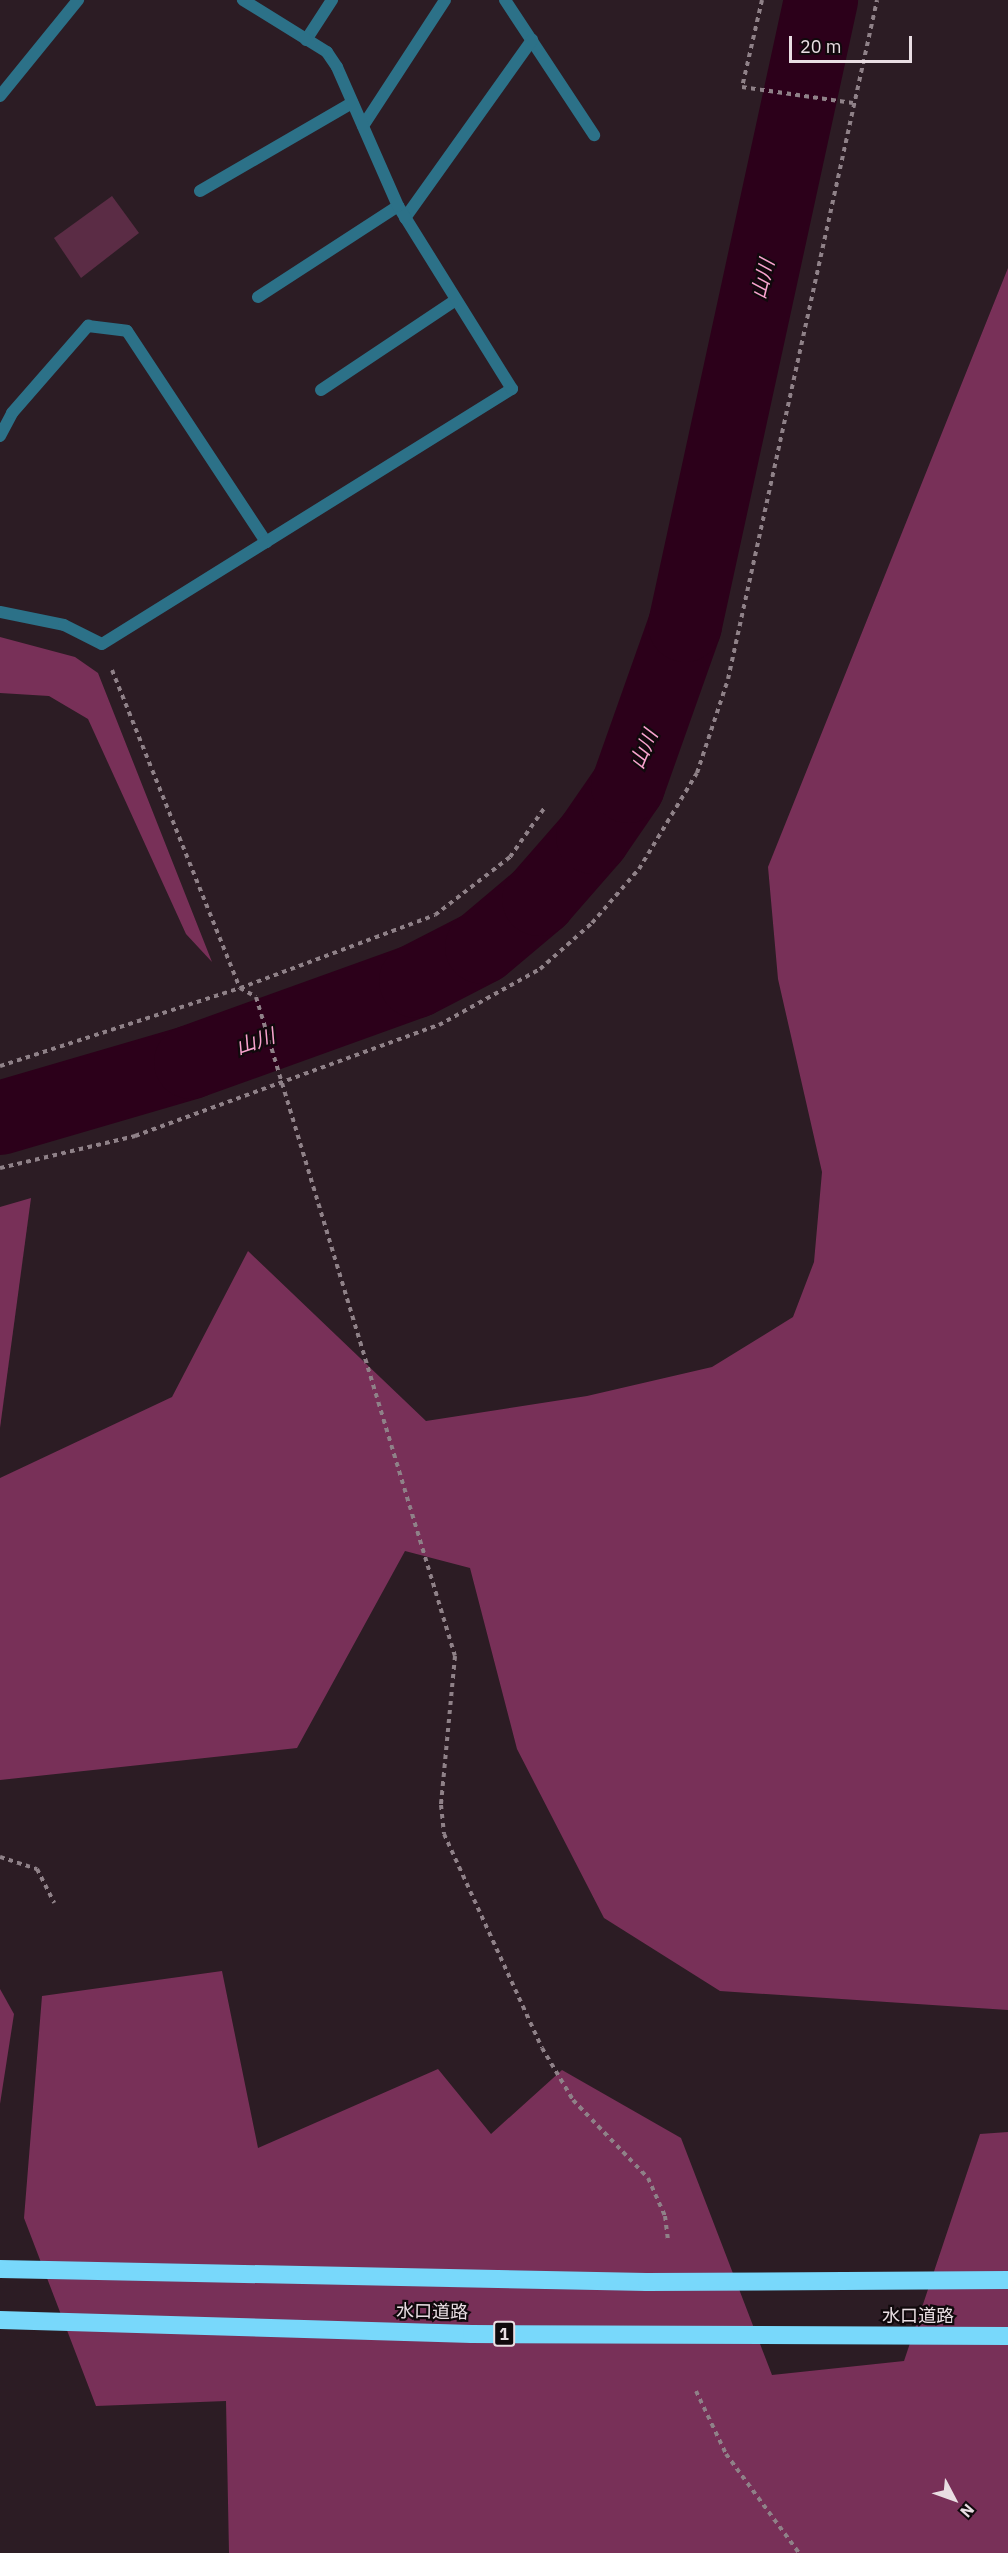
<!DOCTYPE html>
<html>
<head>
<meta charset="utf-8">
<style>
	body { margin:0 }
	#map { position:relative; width:1008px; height:2553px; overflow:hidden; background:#2c1c24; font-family:"IBM Plex Sans","Noto Sans JP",sans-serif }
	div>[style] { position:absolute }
	.green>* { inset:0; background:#5b2c45 }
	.forest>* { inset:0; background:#783058 }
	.river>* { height:74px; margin:-37px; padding:0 37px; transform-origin:37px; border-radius:37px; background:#2c001a }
	.path>* { height:4px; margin-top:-2px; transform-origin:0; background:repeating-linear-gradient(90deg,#8f8188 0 4.5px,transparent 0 9px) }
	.street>* { height:12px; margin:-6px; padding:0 6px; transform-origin:6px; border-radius:6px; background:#2c7188 }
	.highway>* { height:18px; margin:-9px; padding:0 9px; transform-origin:9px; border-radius:9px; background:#78d8fb }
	span { translate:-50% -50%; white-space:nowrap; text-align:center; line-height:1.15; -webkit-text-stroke:4.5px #10090c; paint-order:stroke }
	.shield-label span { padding:2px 4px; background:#10090c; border:2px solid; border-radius:4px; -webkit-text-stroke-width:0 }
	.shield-label { font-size:16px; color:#e9dee3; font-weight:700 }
	.street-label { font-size:18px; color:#e9dee3 }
	.water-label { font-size:20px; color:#f8a3ce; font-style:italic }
	.north { position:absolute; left:924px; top:2469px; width:60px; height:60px; -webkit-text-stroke:4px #10090c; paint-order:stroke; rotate:131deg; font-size:16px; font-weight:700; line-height:24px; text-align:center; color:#e9dee3 }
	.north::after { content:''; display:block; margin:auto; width:21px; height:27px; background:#e9dee3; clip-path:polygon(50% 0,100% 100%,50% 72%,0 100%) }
	.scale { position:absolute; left:789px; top:36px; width:123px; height:27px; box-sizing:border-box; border:3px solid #e9dee3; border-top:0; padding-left:8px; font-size:18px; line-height:21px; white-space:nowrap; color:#e9dee3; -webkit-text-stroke:4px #10090c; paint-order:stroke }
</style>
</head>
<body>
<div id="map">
	<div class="green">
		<i style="clip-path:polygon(112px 196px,139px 233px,81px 278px,54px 238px)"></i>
	</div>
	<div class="forest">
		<i style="clip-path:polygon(1008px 268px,1008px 2010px,720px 1991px,604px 1918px,517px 1749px,470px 1568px,405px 1551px,297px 1748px,0 1780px,0 1478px,172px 1397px,248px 1251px,426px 1421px,587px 1396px,712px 1367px,793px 1317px,814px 1262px,822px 1172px,778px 979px,768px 867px)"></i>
		<i style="clip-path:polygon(0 637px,75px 657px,98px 673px,212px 962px,186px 934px,88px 719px,49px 696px,0 693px)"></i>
		<i style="clip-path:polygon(31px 1198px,0 1428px,0 1207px)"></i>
		<i style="clip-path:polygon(222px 1971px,258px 2148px,438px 2069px,491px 2134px,562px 2070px,681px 2138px,772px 2375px,904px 2361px,980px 2134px,1008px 2132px,1008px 2553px,229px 2553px,226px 2401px,96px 2406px,24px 2218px,42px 1996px)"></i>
		<i style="clip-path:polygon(0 1989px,14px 2014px,0 2104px)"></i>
	</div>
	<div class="river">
		<i style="left:0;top:1118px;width:199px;rotate:-16.3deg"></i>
		<i style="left:191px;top:1062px;width:239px;rotate:-19.8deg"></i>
		<i style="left:416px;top:981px;width:74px;rotate:-27.3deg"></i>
		<i style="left:482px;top:947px;width:75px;rotate:-40.1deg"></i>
		<i style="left:539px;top:899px;width:82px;rotate:-48.9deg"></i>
		<i style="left:593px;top:837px;width:62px;rotate:-55.5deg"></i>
		<i style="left:628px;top:786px;width:171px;rotate:-70.5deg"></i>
		<i style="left:685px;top:625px;width:640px;rotate:-77.72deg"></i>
	</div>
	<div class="path">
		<i style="left:762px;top:0;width:89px;rotate:102.9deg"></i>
		<i style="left:742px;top:87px;width:112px;rotate:8.2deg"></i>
		<i style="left:112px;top:670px;width:343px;rotate:68.1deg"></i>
		<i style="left:240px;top:988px;width:18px;rotate:29deg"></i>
		<i style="left:256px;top:997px;width:688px;rotate:73.2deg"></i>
		<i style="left:455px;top:1656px;width:150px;rotate:95.4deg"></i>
		<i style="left:441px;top:1805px;width:29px;rotate:84deg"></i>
		<i style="left:444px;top:1834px;width:235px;rotate:65.4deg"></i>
		<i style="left:542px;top:2048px;width:61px;rotate:59.2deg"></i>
		<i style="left:573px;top:2100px;width:108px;rotate:46.1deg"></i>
		<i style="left:648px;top:2178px;width:42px;rotate:65.9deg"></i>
		<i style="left:665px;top:2216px;width:24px;rotate:83deg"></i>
		<i style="left:0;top:1066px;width:252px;rotate:-18deg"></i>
		<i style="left:240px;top:988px;width:208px;rotate:-20.5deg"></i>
		<i style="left:435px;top:915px;width:95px;rotate:-37.7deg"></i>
		<i style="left:510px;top:857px;width:61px;rotate:-55deg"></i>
		<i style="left:0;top:1168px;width:139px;rotate:-13.3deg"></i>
		<i style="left:135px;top:1136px;width:324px;rotate:-20.1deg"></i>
		<i style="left:439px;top:1025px;width:115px;rotate:-29deg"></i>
		<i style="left:540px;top:969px;width:69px;rotate:-41.5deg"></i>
		<i style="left:592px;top:923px;width:72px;rotate:-49deg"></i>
		<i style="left:639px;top:869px;width:112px;rotate:-58.9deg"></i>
		<i style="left:697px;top:773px;width:99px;rotate:-71.7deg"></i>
		<i style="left:728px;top:679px;width:695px;rotate:-77.62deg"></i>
		<i style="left:0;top:1857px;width:39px;rotate:18deg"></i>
		<i style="left:37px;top:1869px;width:38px;rotate:63deg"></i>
		<i style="left:696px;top:2391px;width:70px;rotate:64.5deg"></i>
		<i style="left:726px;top:2454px;width:123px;rotate:53.6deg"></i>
	</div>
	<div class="street">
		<i style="left:505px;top:0;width:162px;rotate:56.6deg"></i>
		<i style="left:306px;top:40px;width:48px;rotate:-57deg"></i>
		<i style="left:0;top:96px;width:124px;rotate:-50.9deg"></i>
		<i style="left:363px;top:126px;width:150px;rotate:-56.9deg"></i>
		<i style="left:200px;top:191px;width:176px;rotate:-30.1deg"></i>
		<i style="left:405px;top:218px;width:219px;rotate:-54.5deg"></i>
		<i style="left:258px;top:297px;width:167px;rotate:-33deg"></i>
		<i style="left:321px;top:390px;width:162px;rotate:-33.7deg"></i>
		<i style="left:0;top:436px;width:26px;rotate:-62deg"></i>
		<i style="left:12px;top:413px;width:116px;rotate:-48.9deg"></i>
		<i style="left:88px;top:326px;width:39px;rotate:7deg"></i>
		<i style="left:127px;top:331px;width:253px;rotate:56.6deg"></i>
		<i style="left:0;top:612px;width:65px;rotate:11.5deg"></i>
		<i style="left:64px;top:625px;width:42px;rotate:26.6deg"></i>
		<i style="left:102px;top:644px;width:483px;rotate:-31.9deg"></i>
		<i style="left:512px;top:389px;width:216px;rotate:-121.9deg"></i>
		<i style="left:398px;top:206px;width:152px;rotate:-113.7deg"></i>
		<i style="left:337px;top:67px;width:18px;rotate:-124deg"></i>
		<i style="left:327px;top:52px;width:99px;rotate:-148.2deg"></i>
	</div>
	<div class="highway">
		<i style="left:0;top:2269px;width:647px;rotate:1.15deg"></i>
		<i style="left:647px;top:2282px;width:361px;rotate:-0.3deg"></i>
		<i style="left:0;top:2320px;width:472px;rotate:1.7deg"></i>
		<i style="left:472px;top:2334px;width:536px;rotate:0.21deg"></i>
	</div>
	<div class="shield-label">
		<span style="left:504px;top:2334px">1</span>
	</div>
	<div class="street-label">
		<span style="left:432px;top:2312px;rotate:1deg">水口道路</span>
		<span style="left:918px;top:2316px">水口道路</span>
	</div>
	<div class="water-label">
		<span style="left:762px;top:279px;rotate:-76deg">山川</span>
		<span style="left:643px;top:749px;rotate:-67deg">山川</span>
		<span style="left:255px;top:1041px;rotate:-19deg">山川</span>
	</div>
	<div class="north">N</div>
	<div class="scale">20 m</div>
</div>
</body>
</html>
